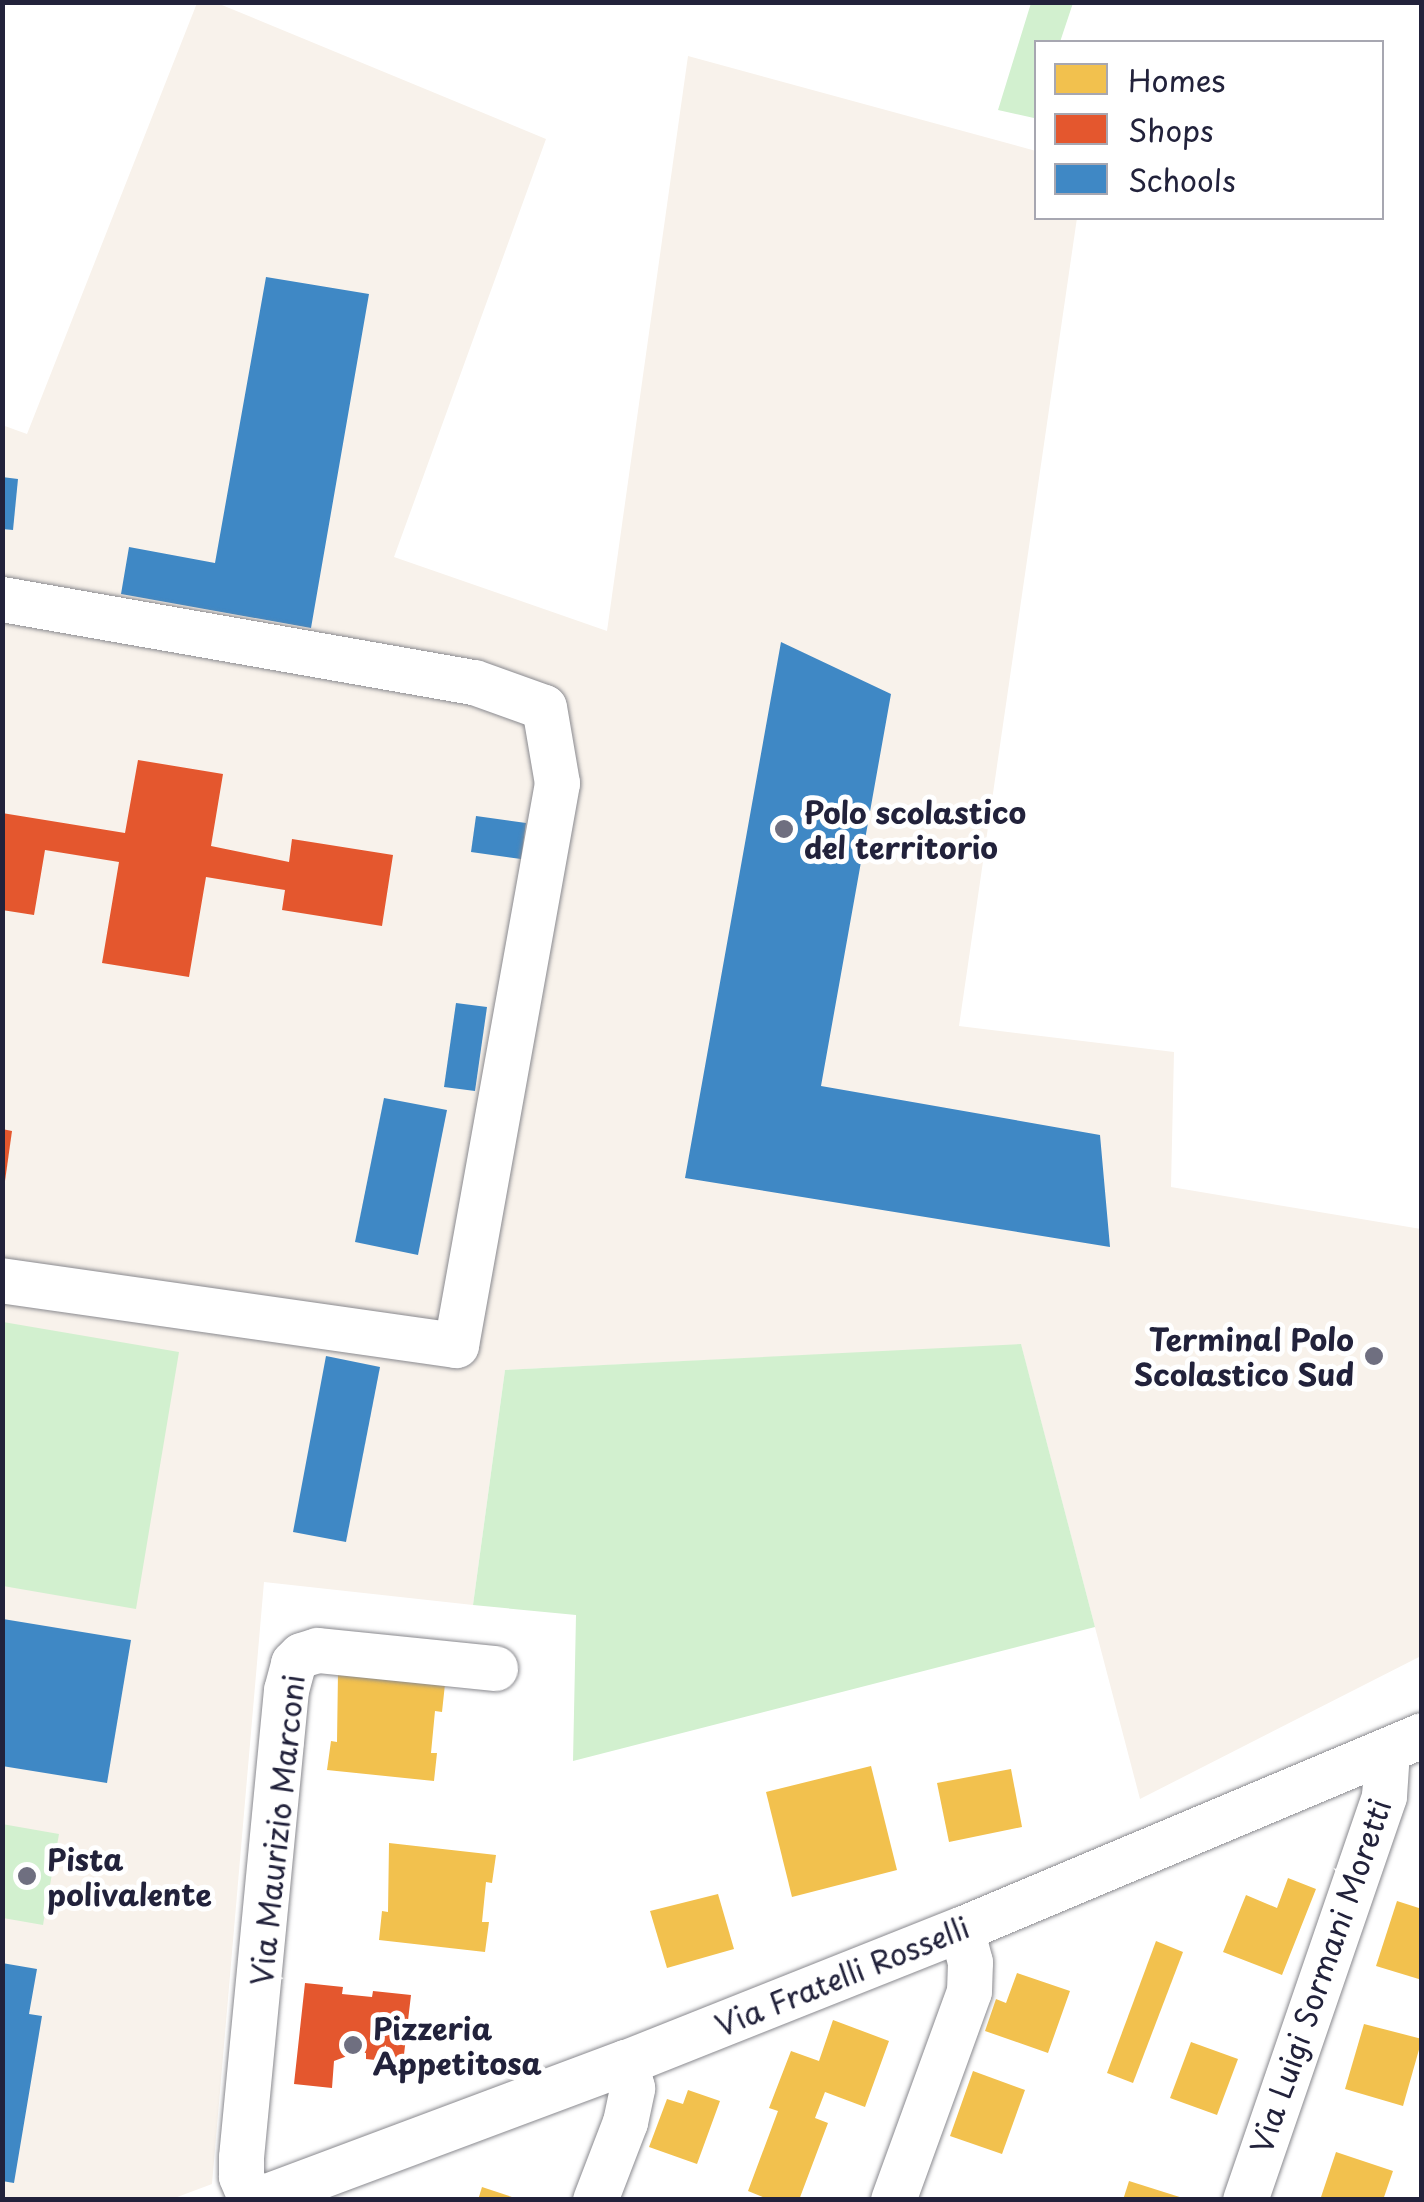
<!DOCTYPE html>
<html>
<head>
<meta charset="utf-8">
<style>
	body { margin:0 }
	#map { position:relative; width:1424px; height:2202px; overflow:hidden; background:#fff; font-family:"Playpen Sans",sans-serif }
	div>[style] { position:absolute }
	.built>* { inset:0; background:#f8f2eb }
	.green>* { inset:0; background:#d2f0cf }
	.homes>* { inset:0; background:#f2c14e }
	.shops>* { inset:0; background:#e4572e }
	.schools>* { inset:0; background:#3f88c5 }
	.roads { filter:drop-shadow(0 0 2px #8a8a8f) drop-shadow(0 0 2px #8a8a8f) }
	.minor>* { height:45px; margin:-22.5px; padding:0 22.5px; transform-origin:22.5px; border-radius:22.5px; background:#fff }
	.dots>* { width:28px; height:28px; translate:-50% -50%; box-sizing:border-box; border:5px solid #fff; border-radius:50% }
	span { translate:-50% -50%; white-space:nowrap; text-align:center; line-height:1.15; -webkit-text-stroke:10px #fff; paint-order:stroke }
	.poi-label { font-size:30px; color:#22223b; font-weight:700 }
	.left { translate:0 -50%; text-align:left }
	.right { translate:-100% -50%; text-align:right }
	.street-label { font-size:30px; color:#22223b }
	.frame { position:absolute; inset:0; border:5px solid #22223b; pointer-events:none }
	.legend { position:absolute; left:1034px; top:40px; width:350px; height:180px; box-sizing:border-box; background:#fff; border:2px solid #a7a7b1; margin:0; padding:12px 18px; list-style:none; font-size:30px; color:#22223b }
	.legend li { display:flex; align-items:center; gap:20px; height:50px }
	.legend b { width:50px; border:2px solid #a7a7b1 }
</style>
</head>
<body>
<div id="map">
	<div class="built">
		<i style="clip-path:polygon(197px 3px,217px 3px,546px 139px,394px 557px,607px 631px,688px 56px,1036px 151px,1036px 218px,1077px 218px,959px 1026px,1174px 1052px,1171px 1187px,1421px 1229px,1421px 1656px,1140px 1799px,1021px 1345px,505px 1370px,473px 1605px,264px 1582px,212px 2184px,172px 2199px,3px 2199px,2px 425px,27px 434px)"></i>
	</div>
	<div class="green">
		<i style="clip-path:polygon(1031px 3px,1073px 3px,1060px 42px,1036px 42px,1034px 118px,998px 110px)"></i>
		<i style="clip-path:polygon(3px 1322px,179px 1352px,136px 1609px,3px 1586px)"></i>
		<i style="clip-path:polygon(1021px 1344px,1095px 1627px,573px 1761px,576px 1615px,473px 1605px,505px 1370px)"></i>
		<i style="clip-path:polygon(2px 1824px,59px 1834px,43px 1925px,3px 1918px)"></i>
	</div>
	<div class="homes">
		<i style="clip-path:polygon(338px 1672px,445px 1684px,442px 1712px,435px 1711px,431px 1753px,437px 1753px,434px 1781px,327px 1770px,331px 1741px,337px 1742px)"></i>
		<i style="clip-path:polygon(871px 1766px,897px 1870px,792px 1897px,766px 1792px)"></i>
		<i style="clip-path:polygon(1011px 1769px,1022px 1827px,949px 1842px,937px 1783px)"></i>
		<i style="clip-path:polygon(389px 1843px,496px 1855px,492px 1883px,486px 1882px,482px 1922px,489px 1922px,485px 1952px,379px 1940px,382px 1911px,388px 1912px)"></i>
		<i style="clip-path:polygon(1288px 1878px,1316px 1889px,1282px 1975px,1223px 1952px,1246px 1895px,1277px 1908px)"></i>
		<i style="clip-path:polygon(718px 1894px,734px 1949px,667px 1968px,650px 1911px)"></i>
		<i style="clip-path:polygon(1397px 1901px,1422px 1909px,1422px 1980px,1376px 1966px)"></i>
		<i style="clip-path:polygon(1156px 1941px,1183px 1952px,1133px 2083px,1107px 2073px)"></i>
		<i style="clip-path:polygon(1017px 1973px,1070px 1991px,1048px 2053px,985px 2031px,996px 1999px,1006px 2003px)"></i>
		<i style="clip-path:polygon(833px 2020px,889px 2041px,865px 2107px,825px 2092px,815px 2118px,828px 2123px,799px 2200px,770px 2200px,748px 2191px,778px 2111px,769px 2108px,791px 2051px,819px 2061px)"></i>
		<i style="clip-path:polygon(1364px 2024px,1422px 2039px,1403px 2106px,1345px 2089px)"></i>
		<i style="clip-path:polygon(1191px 2042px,1238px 2059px,1217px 2115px,1170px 2098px)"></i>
		<i style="clip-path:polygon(973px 2071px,1025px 2090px,1002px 2154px,950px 2136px)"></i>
		<i style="clip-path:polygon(688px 2090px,720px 2101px,697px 2164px,649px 2147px,667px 2099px,683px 2104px)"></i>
		<i style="clip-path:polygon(1336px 2152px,1393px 2171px,1383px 2200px,1320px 2200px)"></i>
		<i style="clip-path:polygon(1129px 2181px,1186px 2199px,1186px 2200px,1123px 2200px)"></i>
		<i style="clip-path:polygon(482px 2187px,518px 2199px,518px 2200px,478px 2200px)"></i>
	</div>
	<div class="shops">
		<i style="clip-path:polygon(138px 760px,223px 774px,211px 846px,289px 862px,292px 839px,393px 855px,382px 926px,282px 910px,285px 890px,206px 877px,189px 977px,102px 963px,119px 862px,45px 850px,34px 915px,2px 910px,2px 813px,125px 833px)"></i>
		<i style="clip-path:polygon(2px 1129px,12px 1131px,5px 1181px,2px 1181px)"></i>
		<i style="clip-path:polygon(305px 1983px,343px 1987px,342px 1994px,372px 1997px,373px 1991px,411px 1995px,403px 2063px,366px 2059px,366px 2053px,358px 2052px,334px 2061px,332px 2088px,294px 2084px)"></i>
	</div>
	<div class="schools">
		<i style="clip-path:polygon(266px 277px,369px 294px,311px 628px,121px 594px,129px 547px,215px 563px)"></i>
		<i style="clip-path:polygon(2px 477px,18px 479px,13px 530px,2px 529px)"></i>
		<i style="clip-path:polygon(781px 642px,891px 694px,821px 1086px,1100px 1135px,1110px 1247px,685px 1178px)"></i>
		<i style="clip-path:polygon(476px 816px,526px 823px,521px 859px,471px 852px)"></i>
		<i style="clip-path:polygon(456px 1003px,487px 1007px,475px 1091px,444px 1087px)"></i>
		<i style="clip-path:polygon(384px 1098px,447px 1110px,418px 1255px,355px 1242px)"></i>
		<i style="clip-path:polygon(326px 1356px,380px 1367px,346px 1542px,293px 1532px)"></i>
		<i style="clip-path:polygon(3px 1619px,131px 1640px,107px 1783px,2px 1766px)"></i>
		<i style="clip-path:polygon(2px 1963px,37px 1969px,29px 2014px,42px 2016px,14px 2183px,2px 2181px)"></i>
	</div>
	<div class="roads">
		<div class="minor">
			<i style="left:2px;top:599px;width:479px;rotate:10deg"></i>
			<i style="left:474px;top:682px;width:74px;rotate:19.7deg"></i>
			<i style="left:544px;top:707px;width:77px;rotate:80.3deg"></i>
			<i style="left:557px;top:783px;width:571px;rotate:100.19deg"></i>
			<i style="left:456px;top:1345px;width:459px;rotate:-171.9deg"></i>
			<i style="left:251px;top:2200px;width:26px;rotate:-113deg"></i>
			<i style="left:241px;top:2176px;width:19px;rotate:-90deg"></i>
			<i style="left:241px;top:2157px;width:469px;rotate:-84.5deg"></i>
			<i style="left:286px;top:1690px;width:28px;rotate:-75deg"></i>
			<i style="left:293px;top:1663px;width:11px;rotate:-45deg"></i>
			<i style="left:301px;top:1655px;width:17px;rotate:-17deg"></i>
			<i style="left:317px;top:1650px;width:179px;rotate:5.8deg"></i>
			<i style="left:256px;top:2200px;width:395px;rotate:-20.5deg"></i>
			<i style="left:626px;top:2062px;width:360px;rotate:-21.7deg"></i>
			<i style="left:961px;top:1929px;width:500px;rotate:-22.82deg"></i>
			<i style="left:595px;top:2200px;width:84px;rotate:-69deg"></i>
			<i style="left:625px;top:2122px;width:35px;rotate:-78deg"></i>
			<i style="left:632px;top:2088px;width:27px;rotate:-103deg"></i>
			<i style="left:893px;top:2200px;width:222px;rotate:-70deg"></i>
			<i style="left:969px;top:1991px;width:29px;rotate:-88deg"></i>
			<i style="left:970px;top:1962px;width:34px;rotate:-105deg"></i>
			<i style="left:1245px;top:2200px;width:427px;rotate:-71deg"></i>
			<i style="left:1384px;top:1796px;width:45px;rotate:-86.2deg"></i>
		</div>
	</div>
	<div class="dots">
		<i style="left:784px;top:829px;background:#6f6f80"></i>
		<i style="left:1374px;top:1356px;background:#6f6f80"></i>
		<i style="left:27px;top:1876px;background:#6f6f80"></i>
		<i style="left:353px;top:2045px;background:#6f6f80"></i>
	</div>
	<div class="poi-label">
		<span class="left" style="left:804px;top:829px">Polo scolastico<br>del territorio</span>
		<span class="right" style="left:1354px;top:1356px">Terminal Polo<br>Scolastico Sud</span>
		<span class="left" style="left:47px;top:1876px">Pista<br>polivalente</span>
		<span class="left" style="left:373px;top:2045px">Pizzeria<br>Appetitosa</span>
	</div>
	<div class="street-label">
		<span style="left:277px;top:1830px;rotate:-84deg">Via Maurizio Marconi</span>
		<span style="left:842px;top:1976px;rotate:-22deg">Via Fratelli Rosselli</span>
		<span style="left:1320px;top:1976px;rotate:-71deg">Via Luigi Sormani Moretti</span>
	</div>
	<div class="frame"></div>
	<ul class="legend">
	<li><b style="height:28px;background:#f2c14e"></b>Homes</li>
	<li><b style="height:28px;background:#e4572e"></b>Shops</li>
	<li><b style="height:28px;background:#3f88c5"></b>Schools</li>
	</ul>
</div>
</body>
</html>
